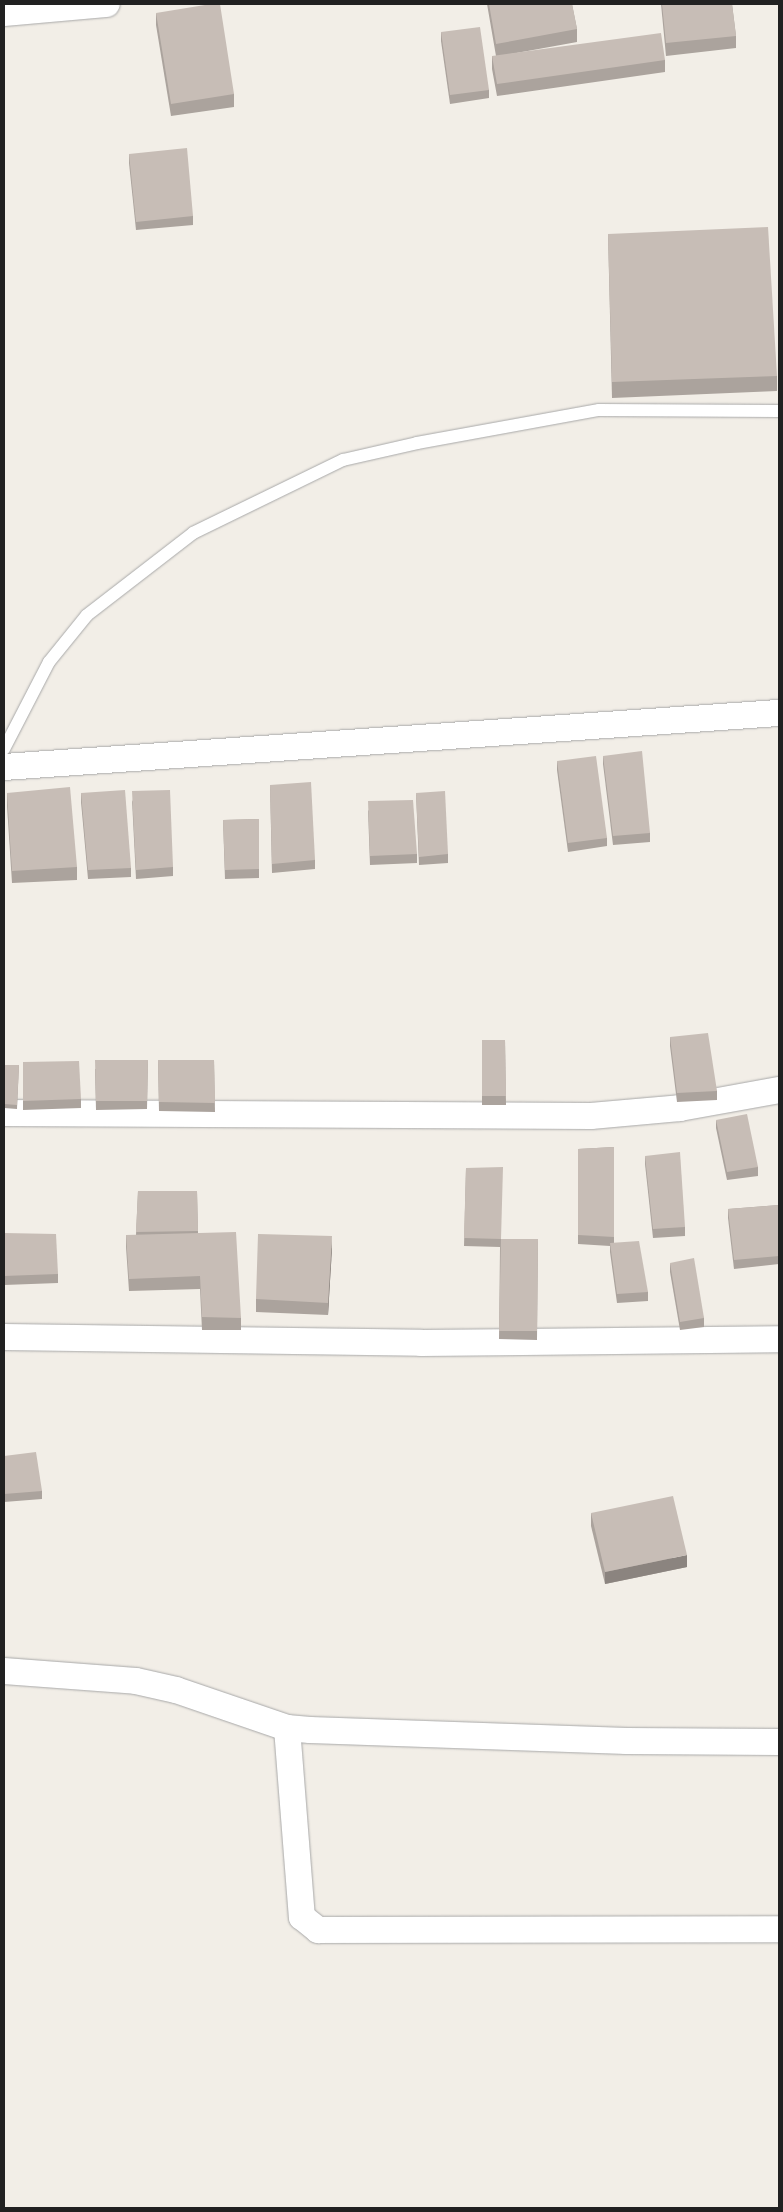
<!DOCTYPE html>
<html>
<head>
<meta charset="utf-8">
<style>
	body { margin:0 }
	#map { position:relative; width:783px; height:2212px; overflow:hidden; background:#f2eee7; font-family:"DM Sans",sans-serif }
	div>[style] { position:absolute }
	.roads { filter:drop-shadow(0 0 1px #a8a8a8) drop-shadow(0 0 1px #a8a8a8) }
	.service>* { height:12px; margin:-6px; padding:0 6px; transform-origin:6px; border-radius:6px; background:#fff }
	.minor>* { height:26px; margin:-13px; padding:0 13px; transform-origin:13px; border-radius:13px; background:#fff }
	.wall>* { inset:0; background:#aba39d }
	.shaded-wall>* { inset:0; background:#8b847f }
	.building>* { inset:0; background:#c7bdb6 }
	span { translate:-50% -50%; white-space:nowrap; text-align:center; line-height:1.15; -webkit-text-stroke:4.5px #fff; paint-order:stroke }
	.frame { position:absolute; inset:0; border:5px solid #212121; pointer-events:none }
</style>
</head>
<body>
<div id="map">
	<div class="roads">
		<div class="service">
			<i style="left:4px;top:749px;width:98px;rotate:-62.7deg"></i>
			<i style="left:49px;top:662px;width:60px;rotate:-51deg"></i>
			<i style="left:87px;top:615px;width:134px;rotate:-37.7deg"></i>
			<i style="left:193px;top:533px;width:167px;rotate:-26deg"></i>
			<i style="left:343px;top:460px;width:76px;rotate:-12.9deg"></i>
			<i style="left:417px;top:443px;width:185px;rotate:-10.3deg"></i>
			<i style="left:599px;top:410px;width:180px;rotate:0.3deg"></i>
		</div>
		<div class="minor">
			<i style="left:4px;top:13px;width:103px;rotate:-5deg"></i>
			<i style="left:4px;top:767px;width:777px;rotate:-3.99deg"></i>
			<i style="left:4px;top:1113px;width:587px;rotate:0.29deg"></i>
			<i style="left:591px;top:1116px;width:89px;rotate:-5.1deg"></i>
			<i style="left:680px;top:1108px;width:101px;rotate:-10.3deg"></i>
			<i style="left:4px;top:1337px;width:417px;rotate:0.8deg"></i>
			<i style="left:421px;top:1343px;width:358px;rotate:-0.6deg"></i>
			<i style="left:4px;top:1671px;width:132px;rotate:4.3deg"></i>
			<i style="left:136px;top:1681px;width:41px;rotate:12.7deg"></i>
			<i style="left:176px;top:1690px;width:117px;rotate:18.9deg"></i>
			<i style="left:287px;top:1728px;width:23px;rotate:5deg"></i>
			<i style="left:310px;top:1730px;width:317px;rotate:2deg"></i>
			<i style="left:627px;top:1741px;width:152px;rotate:0.4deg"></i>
			<i style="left:287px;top:1728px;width:190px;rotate:85.5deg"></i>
			<i style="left:302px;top:1917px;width:21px;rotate:39deg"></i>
			<i style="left:318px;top:1930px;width:461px;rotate:-0.1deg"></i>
		</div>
	</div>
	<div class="wall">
		<i style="clip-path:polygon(487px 4px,572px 4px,577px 29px,577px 42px,511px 54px,665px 60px,665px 72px,497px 96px,492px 69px,492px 56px,496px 56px)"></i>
		<i style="clip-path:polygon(661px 4px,732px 4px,736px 36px,736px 48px,666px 56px)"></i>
		<i style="clip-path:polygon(156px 13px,234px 94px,234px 107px,171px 116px,156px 25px)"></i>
		<i style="clip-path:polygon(441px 32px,489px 90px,489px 98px,450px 104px,441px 41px)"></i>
		<i style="clip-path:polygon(129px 154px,193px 216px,193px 225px,136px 230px,129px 163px)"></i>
		<i style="clip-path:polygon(608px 234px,777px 376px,777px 391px,612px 398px)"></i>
		<i style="clip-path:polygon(603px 756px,650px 833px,650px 842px,613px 845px,603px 764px)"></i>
		<i style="clip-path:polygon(557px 761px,607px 838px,607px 846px,568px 852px,557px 770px)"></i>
		<i style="clip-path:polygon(270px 785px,315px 860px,315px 869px,272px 873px)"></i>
		<i style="clip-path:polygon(7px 793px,77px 867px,77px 880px,12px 883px,7px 806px)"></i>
		<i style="clip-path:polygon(81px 793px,131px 868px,131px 877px,88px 879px,81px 802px)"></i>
		<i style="clip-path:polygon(416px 793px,448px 854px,448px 863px,419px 865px)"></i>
		<i style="clip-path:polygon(132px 800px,173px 867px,173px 876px,136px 879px)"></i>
		<i style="clip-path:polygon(368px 810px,417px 854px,417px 863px,370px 865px)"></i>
		<i style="clip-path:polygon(259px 819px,259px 878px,225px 879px,223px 820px)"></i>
		<i style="clip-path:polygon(670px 1037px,717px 1091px,717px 1100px,677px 1102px,670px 1046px)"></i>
		<i style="clip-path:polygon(482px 1040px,505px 1040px,506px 1105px,482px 1105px)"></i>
		<i style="clip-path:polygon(148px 1060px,147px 1109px,96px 1110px,95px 1069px)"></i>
		<i style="clip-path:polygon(158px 1060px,214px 1060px,215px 1112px,159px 1111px)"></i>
		<i style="clip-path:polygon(23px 1062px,81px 1099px,81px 1108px,23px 1110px)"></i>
		<i style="clip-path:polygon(4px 1065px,19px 1065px,17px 1109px,4px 1108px)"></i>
		<i style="clip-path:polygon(716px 1120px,758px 1167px,758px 1176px,727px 1180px,716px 1128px)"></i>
		<i style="clip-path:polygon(614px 1147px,614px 1243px,648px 1292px,648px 1301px,617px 1303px,610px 1252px,610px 1246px,578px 1244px,578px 1149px)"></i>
		<i style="clip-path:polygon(645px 1156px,685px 1227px,685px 1236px,653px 1238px,645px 1164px)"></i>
		<i style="clip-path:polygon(466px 1168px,501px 1239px,538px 1239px,537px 1340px,499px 1339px,500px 1247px,464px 1246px)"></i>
		<i style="clip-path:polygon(138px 1191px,197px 1191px,198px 1233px,241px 1318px,241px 1330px,202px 1330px,200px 1289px,129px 1291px,126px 1247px,126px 1235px,136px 1235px)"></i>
		<i style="clip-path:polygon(779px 1205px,779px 1264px,734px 1269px,728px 1218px,728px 1209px)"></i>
		<i style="clip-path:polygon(4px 1233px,58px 1274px,58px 1283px,4px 1285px)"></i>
		<i style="clip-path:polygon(332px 1248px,328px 1315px,256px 1312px,256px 1299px)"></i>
		<i style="clip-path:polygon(670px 1263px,704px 1318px,704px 1327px,680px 1330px,670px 1272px)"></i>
		<i style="clip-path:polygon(4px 1456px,42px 1491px,42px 1499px,4px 1502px)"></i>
		<i style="clip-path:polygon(591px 1513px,687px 1567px,605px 1584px,591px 1526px)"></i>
	</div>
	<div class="shaded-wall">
		<i style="clip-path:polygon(332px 1236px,332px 1248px,328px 1315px,328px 1303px)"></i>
		<i style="clip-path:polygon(687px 1555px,687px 1567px,605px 1584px,605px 1572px)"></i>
	</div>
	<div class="building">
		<i style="clip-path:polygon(211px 4px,220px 4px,234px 94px,171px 104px,156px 13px)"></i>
		<i style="clip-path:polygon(489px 4px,572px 4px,577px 29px,496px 44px)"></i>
		<i style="clip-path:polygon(662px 4px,732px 4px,736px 36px,666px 43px)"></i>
		<i style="clip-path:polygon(480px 27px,489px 90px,450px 95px,441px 32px)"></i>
		<i style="clip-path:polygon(661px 33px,665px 60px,497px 84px,492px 56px)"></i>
		<i style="clip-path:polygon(187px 148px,193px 216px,136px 222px,129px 154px)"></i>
		<i style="clip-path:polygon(768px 227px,777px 376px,612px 382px,608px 234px)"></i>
		<i style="clip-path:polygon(642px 751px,650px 833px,613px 836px,603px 756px)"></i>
		<i style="clip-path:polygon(596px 756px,607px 838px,568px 843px,557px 761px)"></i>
		<i style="clip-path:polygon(311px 782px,315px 860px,272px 864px,270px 785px)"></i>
		<i style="clip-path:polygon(70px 787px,77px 867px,12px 871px,7px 793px)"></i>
		<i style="clip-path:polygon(125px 790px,131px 868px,88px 870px,81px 793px)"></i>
		<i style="clip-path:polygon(170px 790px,173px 867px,136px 870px,132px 791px)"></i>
		<i style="clip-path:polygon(445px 791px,448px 854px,419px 857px,416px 793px)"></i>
		<i style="clip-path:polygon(413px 800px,417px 854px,370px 856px,368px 801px)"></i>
		<i style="clip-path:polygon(259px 819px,259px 869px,225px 870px,223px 820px)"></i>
		<i style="clip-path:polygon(708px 1033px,717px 1091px,677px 1093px,670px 1037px)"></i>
		<i style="clip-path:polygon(482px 1040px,505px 1040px,506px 1096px,482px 1096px)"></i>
		<i style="clip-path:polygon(95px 1060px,148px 1060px,147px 1101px,96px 1101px)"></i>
		<i style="clip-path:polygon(158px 1060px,214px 1060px,215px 1103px,159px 1102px)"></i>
		<i style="clip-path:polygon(79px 1061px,81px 1099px,23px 1101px,23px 1062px)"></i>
		<i style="clip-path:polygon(4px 1065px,19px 1065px,17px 1105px,4px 1104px)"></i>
		<i style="clip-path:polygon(747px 1114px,758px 1167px,727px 1172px,716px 1120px)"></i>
		<i style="clip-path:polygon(614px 1147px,614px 1237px,578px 1235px,578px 1149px)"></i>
		<i style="clip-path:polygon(680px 1152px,685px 1227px,653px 1229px,645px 1156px)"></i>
		<i style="clip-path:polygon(503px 1167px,501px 1239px,464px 1238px,466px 1168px)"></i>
		<i style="clip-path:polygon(138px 1191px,197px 1191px,198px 1231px,136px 1232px)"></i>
		<i style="clip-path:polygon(779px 1205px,779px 1256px,734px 1260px,728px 1209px)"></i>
		<i style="clip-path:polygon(236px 1232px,241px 1318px,202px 1317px,200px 1276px,129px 1279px,126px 1235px)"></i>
		<i style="clip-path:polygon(4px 1233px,56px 1234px,58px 1274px,4px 1276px)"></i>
		<i style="clip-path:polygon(258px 1234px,332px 1236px,328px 1303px,256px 1299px)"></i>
		<i style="clip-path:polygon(501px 1239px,538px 1239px,537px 1331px,499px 1331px)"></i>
		<i style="clip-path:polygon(639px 1241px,648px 1292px,617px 1294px,610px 1243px)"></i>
		<i style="clip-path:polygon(694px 1258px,704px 1318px,680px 1322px,670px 1263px)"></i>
		<i style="clip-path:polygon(36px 1452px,42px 1491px,4px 1494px,4px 1456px)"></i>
		<i style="clip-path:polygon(673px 1496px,687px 1555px,605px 1572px,591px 1513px)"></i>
	</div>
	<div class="frame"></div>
</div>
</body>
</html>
